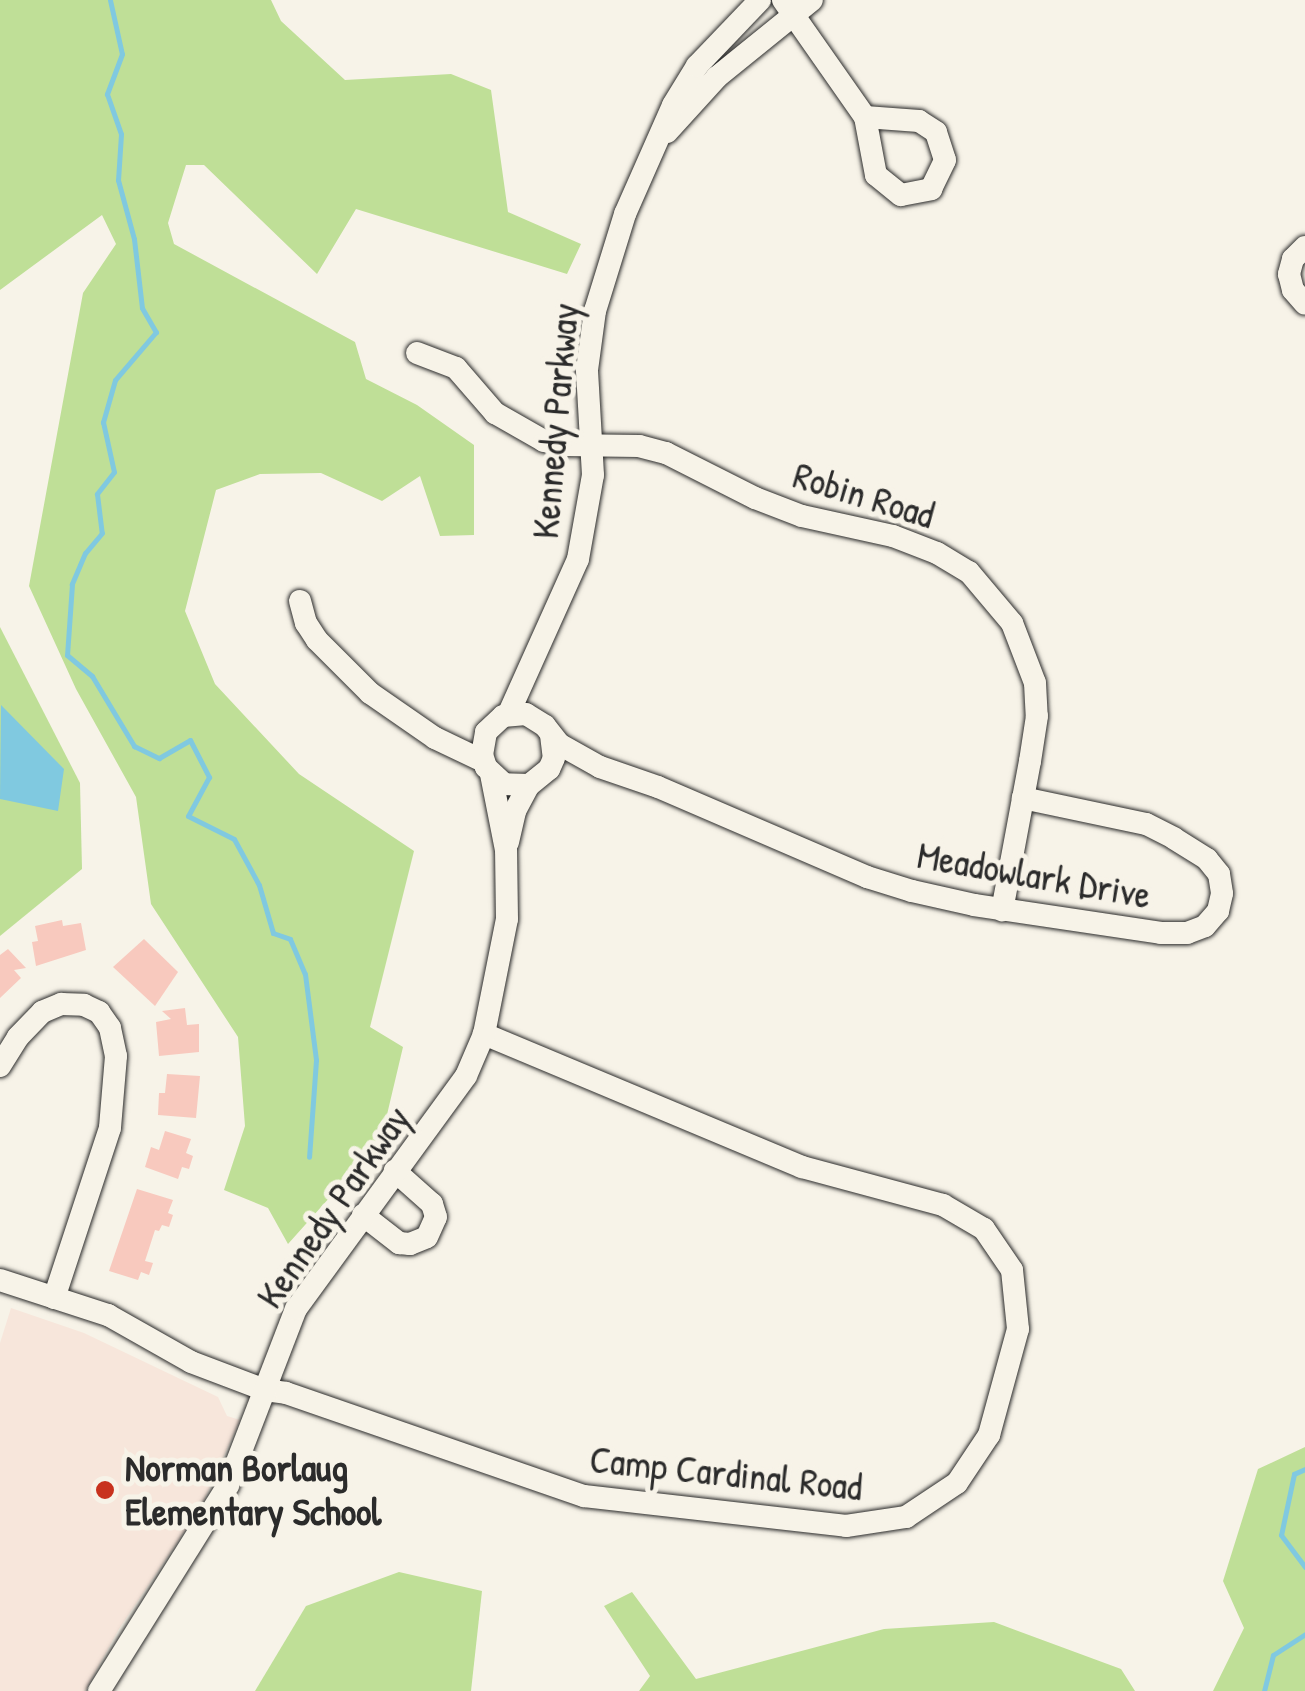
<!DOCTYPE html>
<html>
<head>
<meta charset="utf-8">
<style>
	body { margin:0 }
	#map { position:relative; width:1305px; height:1691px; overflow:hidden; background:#f7f3e8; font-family:"Patrick Hand",sans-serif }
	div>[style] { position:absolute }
	.built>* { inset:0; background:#f7e6db }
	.green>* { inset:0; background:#bfdf97 }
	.water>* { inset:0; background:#80c9e0 }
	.stream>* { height:5px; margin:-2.5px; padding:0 2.5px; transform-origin:2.5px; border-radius:2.5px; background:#80c9e0 }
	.building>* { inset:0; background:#f8c9be }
	.roads { filter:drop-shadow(0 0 2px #2b2b2b) drop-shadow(0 0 2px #2b2b2b) }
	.minor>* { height:22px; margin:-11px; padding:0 11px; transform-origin:11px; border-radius:11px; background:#f7f3e8 }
	.dots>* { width:28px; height:28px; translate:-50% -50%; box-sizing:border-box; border:5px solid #f7f3e8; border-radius:50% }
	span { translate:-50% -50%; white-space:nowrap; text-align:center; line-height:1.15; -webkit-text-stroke:10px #f7f3e8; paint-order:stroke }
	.street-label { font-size:38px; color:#2b2b2b }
	.poi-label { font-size:38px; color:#2b2b2b; font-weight:700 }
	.left { translate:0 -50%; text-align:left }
</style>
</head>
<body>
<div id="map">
	<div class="built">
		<i style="clip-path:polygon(11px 1308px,84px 1333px,218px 1397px,227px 1416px,240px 1420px,201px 1507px,119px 1629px,85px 1691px,0 1691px,0 1343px)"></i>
	</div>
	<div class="green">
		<i style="clip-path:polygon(0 0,271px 0,281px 21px,345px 80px,451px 74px,491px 90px,508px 212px,581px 244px,567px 274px,356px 209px,317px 274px,204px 165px,186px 165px,168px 223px,174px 244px,355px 342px,366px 379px,417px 405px,474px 445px,474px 535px,440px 536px,420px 476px,382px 501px,321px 473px,260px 474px,216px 490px,185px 611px,215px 684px,299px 774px,414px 851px,370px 1027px,403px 1047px,381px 1140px,288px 1244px,268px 1208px,224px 1190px,245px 1126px,238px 1037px,151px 904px,136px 797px,76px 689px,29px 586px,83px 293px,116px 244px,102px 215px,0 290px)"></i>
		<i style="clip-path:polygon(0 627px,80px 783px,82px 869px,0 936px)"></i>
		<i style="clip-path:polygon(1305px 1447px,1305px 1691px,1213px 1691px,1244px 1628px,1223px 1581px,1258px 1469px)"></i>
		<i style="clip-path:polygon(399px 1572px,482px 1591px,471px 1691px,255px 1691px,306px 1606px)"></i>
		<i style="clip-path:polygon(632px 1592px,696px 1679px,884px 1629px,994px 1622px,1121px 1669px,1135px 1691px,639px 1691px,650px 1676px,604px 1606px)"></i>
	</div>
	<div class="water">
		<i style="clip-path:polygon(1px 705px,64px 769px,58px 811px,0 799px)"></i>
	</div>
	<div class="stream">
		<i style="left:110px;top:0;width:55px;rotate:77.5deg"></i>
		<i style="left:122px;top:54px;width:43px;rotate:110.6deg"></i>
		<i style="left:107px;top:94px;width:42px;rotate:70.7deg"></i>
		<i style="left:121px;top:134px;width:46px;rotate:93.7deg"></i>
		<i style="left:118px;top:180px;width:61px;rotate:74.8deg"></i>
		<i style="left:134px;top:239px;width:69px;rotate:83.4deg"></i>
		<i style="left:142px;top:308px;width:28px;rotate:60deg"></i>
		<i style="left:156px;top:332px;width:63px;rotate:130.5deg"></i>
		<i style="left:115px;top:380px;width:44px;rotate:105.9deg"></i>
		<i style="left:103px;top:422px;width:51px;rotate:77.6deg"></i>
		<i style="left:114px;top:472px;width:28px;rotate:128deg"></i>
		<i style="left:97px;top:494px;width:39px;rotate:83deg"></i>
		<i style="left:102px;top:533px;width:26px;rotate:130deg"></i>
		<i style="left:85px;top:553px;width:34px;rotate:113deg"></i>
		<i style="left:72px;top:584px;width:71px;rotate:94deg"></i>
		<i style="left:67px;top:655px;width:33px;rotate:40deg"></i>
		<i style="left:92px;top:676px;width:82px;rotate:59deg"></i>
		<i style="left:134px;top:746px;width:28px;rotate:26deg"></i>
		<i style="left:159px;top:758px;width:36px;rotate:-30deg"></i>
		<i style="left:190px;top:740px;width:42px;rotate:62.8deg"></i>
		<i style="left:209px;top:777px;width:44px;rotate:118.3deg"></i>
		<i style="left:188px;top:816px;width:51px;rotate:26.6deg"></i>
		<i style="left:234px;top:839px;width:52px;rotate:61.5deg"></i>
		<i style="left:259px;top:885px;width:50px;rotate:73.7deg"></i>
		<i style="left:273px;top:933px;width:18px;rotate:19deg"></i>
		<i style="left:290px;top:939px;width:38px;rotate:67deg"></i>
		<i style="left:305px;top:974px;width:87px;rotate:82.7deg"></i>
		<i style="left:316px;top:1060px;width:97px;rotate:94.1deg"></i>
		<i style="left:1305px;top:1469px;width:12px;rotate:156deg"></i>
		<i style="left:1294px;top:1474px;width:62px;rotate:102deg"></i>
		<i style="left:1281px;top:1535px;width:40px;rotate:53deg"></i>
		<i style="left:1264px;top:1691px;width:37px;rotate:-76deg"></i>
		<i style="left:1273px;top:1655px;width:38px;rotate:-33deg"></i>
	</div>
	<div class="building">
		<i style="clip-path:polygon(62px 920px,63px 926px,81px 923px,86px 950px,36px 966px,32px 942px,38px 941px,35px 926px)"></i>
		<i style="clip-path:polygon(144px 939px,178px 972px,155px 1006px,113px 967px)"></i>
		<i style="clip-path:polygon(8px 949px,26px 968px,14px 970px,21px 978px,0 998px,0 955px)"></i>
		<i style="clip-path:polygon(185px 1008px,187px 1025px,199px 1024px,199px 1052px,159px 1056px,156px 1022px,171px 1019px,162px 1011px)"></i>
		<i style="clip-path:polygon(167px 1074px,200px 1076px,196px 1118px,158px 1115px,159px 1093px,165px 1093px)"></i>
		<i style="clip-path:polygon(165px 1131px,191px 1139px,186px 1153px,193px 1156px,189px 1169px,182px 1167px,178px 1179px,145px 1167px,151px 1147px,159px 1150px)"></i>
		<i style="clip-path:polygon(137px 1189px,173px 1200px,168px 1213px,173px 1215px,169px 1227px,162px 1225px,159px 1231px,155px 1230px,145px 1261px,153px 1263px,149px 1275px,141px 1272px,138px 1280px,109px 1271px)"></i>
	</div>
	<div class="roads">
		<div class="minor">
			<i style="left:783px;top:0;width:143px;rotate:55deg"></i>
			<i style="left:865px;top:117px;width:59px;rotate:79.3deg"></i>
			<i style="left:876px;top:175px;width:32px;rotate:39deg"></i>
			<i style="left:901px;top:195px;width:31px;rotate:-11deg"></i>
			<i style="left:931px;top:189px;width:32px;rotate:-64deg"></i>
			<i style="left:945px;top:160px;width:29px;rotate:-108deg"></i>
			<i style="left:936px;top:132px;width:20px;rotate:-147deg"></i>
			<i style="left:919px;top:121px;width:54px;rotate:-175.8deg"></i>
			<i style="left:667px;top:132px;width:74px;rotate:-47.7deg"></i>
			<i style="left:717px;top:77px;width:122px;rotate:-39deg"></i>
			<i style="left:1305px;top:247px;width:17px;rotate:135deg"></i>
			<i style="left:1293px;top:259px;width:16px;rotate:105deg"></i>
			<i style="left:1289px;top:274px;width:16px;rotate:76deg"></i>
			<i style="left:1293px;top:290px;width:18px;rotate:49deg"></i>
			<i style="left:417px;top:353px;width:42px;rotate:21deg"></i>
			<i style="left:456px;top:368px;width:60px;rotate:49.1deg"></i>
			<i style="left:495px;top:413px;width:56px;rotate:29.7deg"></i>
			<i style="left:544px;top:441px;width:20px;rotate:11deg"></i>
			<i style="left:564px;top:445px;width:75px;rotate:0.8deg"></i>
			<i style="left:639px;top:446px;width:28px;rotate:15deg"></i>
			<i style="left:666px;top:453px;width:100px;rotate:26.8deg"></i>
			<i style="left:755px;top:498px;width:50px;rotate:21deg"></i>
			<i style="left:802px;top:516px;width:93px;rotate:12.4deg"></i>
			<i style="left:893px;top:536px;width:47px;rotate:21.1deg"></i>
			<i style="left:937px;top:553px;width:37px;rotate:31deg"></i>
			<i style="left:969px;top:572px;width:67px;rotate:49.9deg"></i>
			<i style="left:1012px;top:623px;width:64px;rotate:69deg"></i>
			<i style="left:1035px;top:683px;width:33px;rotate:87deg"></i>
			<i style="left:1037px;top:716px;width:46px;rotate:98.8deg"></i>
			<i style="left:1030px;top:761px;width:152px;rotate:100.6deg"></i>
			<i style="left:300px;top:601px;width:23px;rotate:75deg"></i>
			<i style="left:306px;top:623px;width:20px;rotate:57deg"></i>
			<i style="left:317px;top:640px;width:75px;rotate:45deg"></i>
			<i style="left:370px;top:693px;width:79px;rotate:34.7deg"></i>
			<i style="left:435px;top:738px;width:53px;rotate:25.6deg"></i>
			<i style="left:508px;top:715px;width:171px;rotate:-65.8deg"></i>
			<i style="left:578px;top:559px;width:85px;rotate:-79.9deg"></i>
			<i style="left:593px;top:475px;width:105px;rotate:-93.3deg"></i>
			<i style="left:587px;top:370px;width:60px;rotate:-82.3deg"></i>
			<i style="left:595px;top:311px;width:102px;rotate:-72.8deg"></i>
			<i style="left:625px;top:214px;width:119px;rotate:-66.2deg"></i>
			<i style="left:673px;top:105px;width:46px;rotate:-58.4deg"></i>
			<i style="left:697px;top:66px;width:91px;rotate:-46.3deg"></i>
			<i style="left:551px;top:735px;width:23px;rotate:83deg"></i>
			<i style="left:554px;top:758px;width:12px;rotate:114deg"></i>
			<i style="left:549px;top:769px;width:26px;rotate:141deg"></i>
			<i style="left:529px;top:785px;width:25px;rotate:-178deg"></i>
			<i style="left:504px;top:784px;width:25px;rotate:-137deg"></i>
			<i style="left:486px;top:767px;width:13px;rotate:-108deg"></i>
			<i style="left:482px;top:755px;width:23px;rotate:-80deg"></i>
			<i style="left:486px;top:732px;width:23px;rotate:-43deg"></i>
			<i style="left:503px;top:716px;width:23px;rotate:-5deg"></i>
			<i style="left:526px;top:714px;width:22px;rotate:32deg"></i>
			<i style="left:545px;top:726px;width:23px;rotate:52deg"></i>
			<i style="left:559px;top:744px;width:47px;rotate:29.3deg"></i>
			<i style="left:600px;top:767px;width:61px;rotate:19deg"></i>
			<i style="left:658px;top:787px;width:228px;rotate:23.3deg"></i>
			<i style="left:867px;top:877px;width:47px;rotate:17.3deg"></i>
			<i style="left:912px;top:891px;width:64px;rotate:12.7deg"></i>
			<i style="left:974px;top:905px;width:189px;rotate:8.5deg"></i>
			<i style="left:1161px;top:933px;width:26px"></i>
			<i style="left:1187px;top:933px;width:19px;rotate:-21deg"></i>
			<i style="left:1205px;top:926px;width:20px;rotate:-49deg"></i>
			<i style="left:1218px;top:911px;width:18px;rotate:-77deg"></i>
			<i style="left:1222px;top:893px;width:19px;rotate:-99deg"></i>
			<i style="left:1219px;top:874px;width:19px;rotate:-129deg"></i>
			<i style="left:1207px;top:859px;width:39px;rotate:-148deg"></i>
			<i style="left:1174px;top:838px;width:31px;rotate:-153deg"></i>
			<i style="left:1146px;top:824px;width:126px;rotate:-168.1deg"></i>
			<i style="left:508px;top:842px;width:32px;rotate:-77deg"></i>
			<i style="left:515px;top:811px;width:30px;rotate:-62deg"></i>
			<i style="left:0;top:1066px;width:34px;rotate:-58deg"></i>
			<i style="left:18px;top:1037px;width:35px;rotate:-46deg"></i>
			<i style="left:42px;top:1012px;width:21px;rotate:-23deg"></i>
			<i style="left:61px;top:1004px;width:23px;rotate:2deg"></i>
			<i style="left:84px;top:1005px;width:17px;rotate:25deg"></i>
			<i style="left:99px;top:1012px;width:19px;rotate:55deg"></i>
			<i style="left:110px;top:1028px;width:29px;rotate:78deg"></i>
			<i style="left:116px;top:1056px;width:72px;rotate:94.8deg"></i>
			<i style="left:110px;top:1128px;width:179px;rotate:108.2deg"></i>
			<i style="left:363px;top:1215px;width:46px;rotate:37.9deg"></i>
			<i style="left:399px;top:1243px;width:11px;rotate:5deg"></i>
			<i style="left:410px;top:1244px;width:18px;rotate:-22deg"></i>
			<i style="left:427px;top:1237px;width:22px;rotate:-66deg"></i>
			<i style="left:436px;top:1217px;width:14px;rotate:-107deg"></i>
			<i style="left:432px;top:1204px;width:50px;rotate:-138.3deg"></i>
			<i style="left:0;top:1280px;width:114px;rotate:18deg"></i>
			<i style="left:108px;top:1315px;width:95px;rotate:29.5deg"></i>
			<i style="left:191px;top:1362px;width:79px;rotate:20.7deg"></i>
			<i style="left:265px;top:1390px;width:21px;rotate:8deg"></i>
			<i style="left:286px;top:1393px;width:315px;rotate:19.1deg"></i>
			<i style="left:584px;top:1496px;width:264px;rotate:6.5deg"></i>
			<i style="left:846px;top:1526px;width:61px;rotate:-8.5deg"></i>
			<i style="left:906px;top:1517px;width:61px;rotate:-33.7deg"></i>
			<i style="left:957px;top:1483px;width:58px;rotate:-56.3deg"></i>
			<i style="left:989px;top:1435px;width:110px;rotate:-74.7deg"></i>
			<i style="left:1018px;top:1329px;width:59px;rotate:-95.8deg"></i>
			<i style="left:1012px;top:1270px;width:50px;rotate:-124.3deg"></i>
			<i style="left:984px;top:1229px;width:48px;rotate:-149.7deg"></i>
			<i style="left:943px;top:1205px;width:146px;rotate:-164.9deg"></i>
			<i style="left:802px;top:1167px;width:345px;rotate:-157.3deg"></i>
			<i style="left:99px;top:1691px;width:243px;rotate:-57.9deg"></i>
			<i style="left:228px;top:1485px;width:189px;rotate:-68.9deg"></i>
			<i style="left:296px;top:1309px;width:288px;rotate:-53.9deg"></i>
			<i style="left:466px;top:1076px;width:46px;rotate:-66.8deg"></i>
			<i style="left:484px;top:1034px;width:117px;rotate:-78.7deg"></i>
			<i style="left:507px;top:919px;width:69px;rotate:-90.8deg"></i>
			<i style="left:506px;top:850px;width:77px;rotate:-101.2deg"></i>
		</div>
	</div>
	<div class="dots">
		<i style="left:105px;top:1490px;background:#c8321e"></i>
	</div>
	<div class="street-label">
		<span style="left:555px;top:421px;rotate:-85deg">Kennedy Parkway</span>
		<span style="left:864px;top:495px;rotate:17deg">Robin Road</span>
		<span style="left:1034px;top:875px;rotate:10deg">Meadowlark Drive</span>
		<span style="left:333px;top:1207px;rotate:-55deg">Kennedy Parkway</span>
		<span style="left:726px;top:1473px;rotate:6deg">Camp Cardinal Road</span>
	</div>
	<div class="poi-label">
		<span class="left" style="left:125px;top:1490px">Norman Borlaug<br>Elementary School</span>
	</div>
</div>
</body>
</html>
